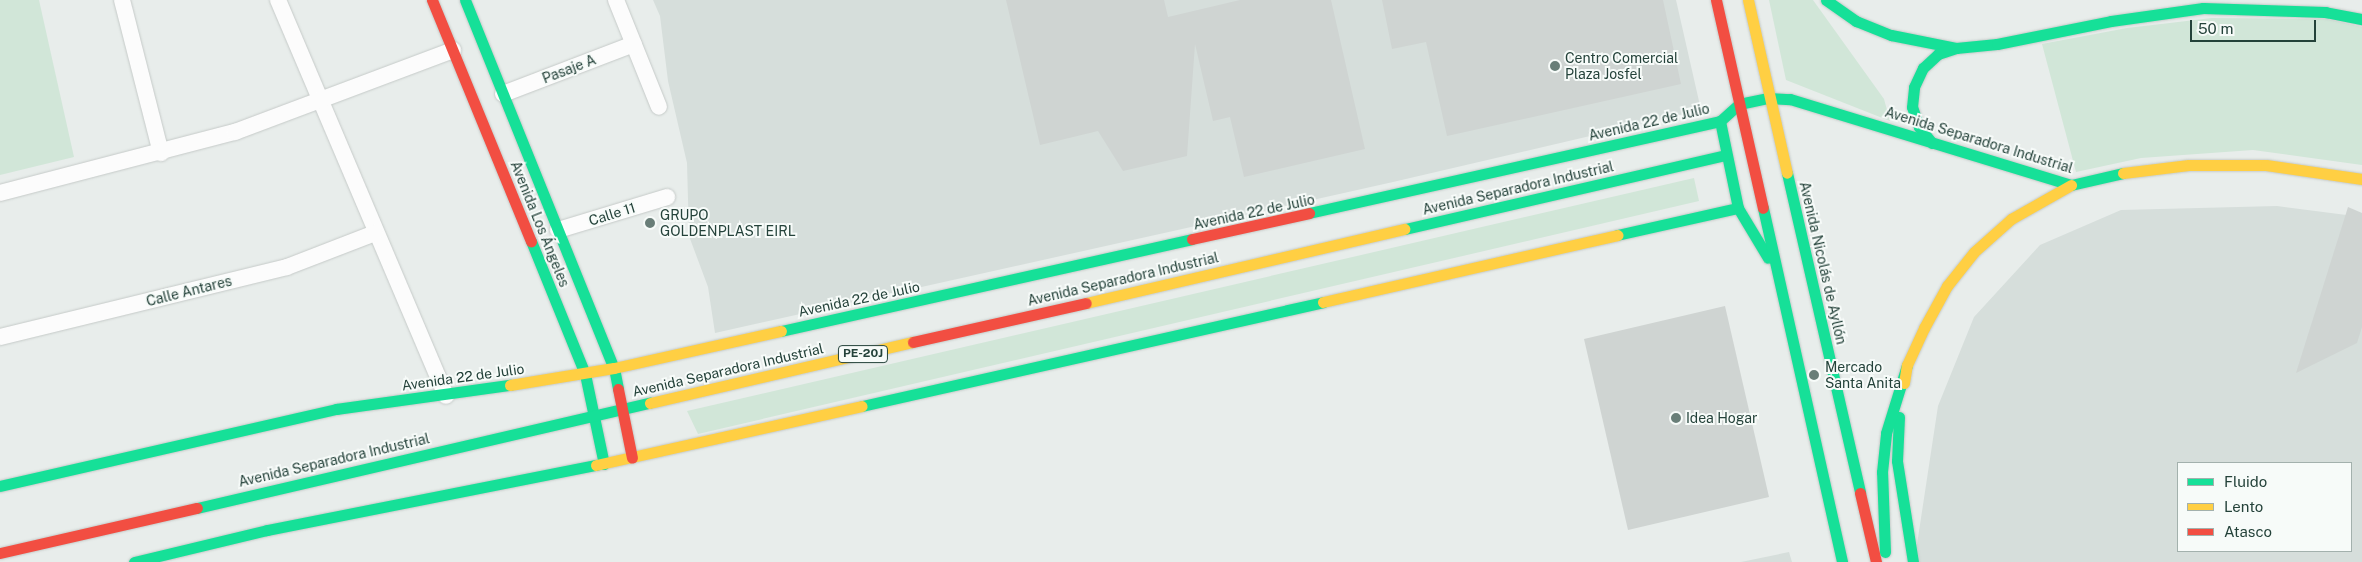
<!DOCTYPE html>
<html>
<head>
<meta charset="utf-8">
<style>
	body { margin:0 }
	#map { position:relative; width:2362px; height:562px; overflow:hidden; background:#e8edeb; font-family:"Public Sans",sans-serif }
	div>[style] { position:absolute }
	.built>* { inset:0; background:#d6dedb }
	.green>* { inset:0; background:#d1e6d8 }
	.building>* { inset:0; background:#cfd4d2 }
	.roads { filter:drop-shadow(0 0 1px #c5cac8) drop-shadow(0 0 1px #c5cac8) }
	.street>* { height:16px; margin:-8px; padding:0 8px; transform-origin:8px; border-radius:8px; background:#fcfcfc }
	.fast>* { height:11px; margin:-5.5px; padding:0 5.5px; transform-origin:5.5px; border-radius:5.5px; background:#16e098 }
	.slow>* { height:11px; margin:-5.5px; padding:0 5.5px; transform-origin:5.5px; border-radius:5.5px; background:#ffcf43 }
	.jam>* { height:11px; margin:-5.5px; padding:0 5.5px; transform-origin:5.5px; border-radius:5.5px; background:#f24e42 }
	.dots>* { width:14px; height:14px; translate:-50% -50%; box-sizing:border-box; border:2px solid #f7fbf9; border-radius:50% }
	span { translate:-50% -50%; white-space:nowrap; text-align:center; line-height:1.15; -webkit-text-stroke:4px #f7fbf9; paint-order:stroke }
	.shield-label span { padding:1px 4px; background:#f7fbf9; border:1px solid; border-radius:4px; -webkit-text-stroke-width:0 }
	.shield-label { font-size:12px; color:#24423a; font-weight:700 }
	.poi-label { font-size:14px; color:#24423a }
	.left { translate:0 -50%; text-align:left }
	.street-label { font-size:14px; color:#24423a }
	.legend { position:absolute; left:2177px; top:462px; width:175px; height:90px; box-sizing:border-box; background:#f7fbf9; border:1px solid #a3b1ad; margin:0; padding:6px 9px; list-style:none; font-size:15px; color:#24423a }
	.legend li { display:flex; align-items:center; gap:10px; height:25px }
	.legend b { width:25px; border:1px solid #a3b1ad }
	.scale { position:absolute; left:2190px; top:20px; width:126px; height:22px; box-sizing:border-box; border:2px solid #24423a; border-top:0; padding-left:6px; font-size:15px; line-height:18px; white-space:nowrap; color:#24423a; -webkit-text-stroke:4px #f7fbf9; paint-order:stroke }
</style>
</head>
<body>
<div id="map">
	<div class="built">
		<i style="clip-path:polygon(653px 0,1676px 0,1701px 110px,1393px 182px,715px 333px,708px 287px,689px 236px,687px 163px,668px 81px,660px 16px)"></i>
		<i style="clip-path:polygon(evenodd,2277px 206px,2362px 217px,2362px 562px,1918px 562px,1916px 551px,1938px 406px,1974px 317px,2040px 245px,2121px 210px,2277px 206px,2178px 463px,2351px 463px,2351px 551px,2178px 551px,2178px 463px)"></i>
		<i style="clip-path:polygon(1789px 552px,1792px 562px,1741px 562px)"></i>
	</div>
	<div class="green">
		<i style="clip-path:polygon(0 0,39px 0,74px 157px,0 175px)"></i>
		<i style="clip-path:polygon(1769px 0,1813px 0,1884px 99px,1890px 121px,1786px 80px)"></i>
		<i style="clip-path:polygon(2212px 18px,2327px 19px,2362px 27px,2362px 165px,2253px 150px,2141px 158px,2076px 172px,2042px 44px,2127px 28px)"></i>
		<i style="clip-path:polygon(1694px 178px,1699px 201px,698px 434px,687px 411px)"></i>
	</div>
	<div class="building">
		<i style="clip-path:polygon(1006px 0,1164px 0,1168px 17px,1240px 0,1331px 0,1365px 149px,1244px 177px,1230px 117px,1213px 121px,1195px 44px,1187px 156px,1123px 171px,1098px 131px,1040px 145px)"></i>
		<i style="clip-path:polygon(1382px 0,1663px 0,1681px 84px,1447px 136px,1426px 42px,1392px 49px)"></i>
		<i style="clip-path:polygon(2348px 207px,2362px 213px,2362px 327px,2357px 343px,2296px 373px)"></i>
		<i style="clip-path:polygon(1725px 306px,1769px 497px,1628px 530px,1584px 339px)"></i>
	</div>
	<div class="roads">
		<div class="street">
			<i style="left:122px;top:0;width:158px;rotate:75.7deg"></i>
			<i style="left:278px;top:0;width:430px;rotate:67deg"></i>
			<i style="left:616px;top:0;width:115px;rotate:68.1deg"></i>
			<i style="left:503px;top:94px;width:140px;rotate:-20.9deg"></i>
			<i style="left:0;top:193px;width:243px;rotate:-14.6deg"></i>
			<i style="left:235px;top:132px;width:233px;rotate:-20.6deg"></i>
			<i style="left:558px;top:230px;width:114px;rotate:-16.8deg"></i>
			<i style="left:0;top:337px;width:295px;rotate:-13.7deg"></i>
			<i style="left:287px;top:267px;width:94px;rotate:-21.1deg"></i>
		</div>
		<div class="fast">
			<i style="left:465px;top:0;width:397px;rotate:68deg"></i>
			<i style="left:614px;top:368px;width:21px;rotate:79deg"></i>
			<i style="left:1826px;top:0;width:37px;rotate:35deg"></i>
			<i style="left:1856px;top:21px;width:38px;rotate:22deg"></i>
			<i style="left:1891px;top:35px;width:66px;rotate:11.3deg"></i>
			<i style="left:1956px;top:48px;width:41px;rotate:-5.6deg"></i>
			<i style="left:1997px;top:44px;width:116px;rotate:-11.4deg"></i>
			<i style="left:2111px;top:21px;width:93px;rotate:-8deg"></i>
			<i style="left:2203px;top:8px;width:122px;rotate:1.9deg"></i>
			<i style="left:2325px;top:12px;width:38px;rotate:11deg"></i>
			<i style="left:1739px;top:104px;width:30px;rotate:-12deg"></i>
			<i style="left:1768px;top:98px;width:22px;rotate:3deg"></i>
			<i style="left:1790px;top:99px;width:294px;rotate:17deg"></i>
			<i style="left:2071px;top:185px;width:53px;rotate:-13deg"></i>
			<i style="left:1739px;top:104px;width:25px;rotate:138deg"></i>
			<i style="left:1720px;top:121px;width:89px;rotate:78.3deg"></i>
			<i style="left:1738px;top:208px;width:58px;rotate:59deg"></i>
			<i style="left:1932px;top:143px;width:21px;rotate:-129deg"></i>
			<i style="left:1919px;top:127px;width:21px;rotate:-109deg"></i>
			<i style="left:1912px;top:107px;width:20px;rotate:-84deg"></i>
			<i style="left:1914px;top:87px;width:21px;rotate:-65deg"></i>
			<i style="left:1923px;top:68px;width:21px;rotate:-43deg"></i>
			<i style="left:1938px;top:54px;width:19px;rotate:-18deg"></i>
			<i style="left:1787px;top:173px;width:328px;rotate:77.1deg"></i>
			<i style="left:1763px;top:208px;width:363px;rotate:77.4deg"></i>
			<i style="left:1309px;top:213px;width:421px;rotate:-12.6deg"></i>
			<i style="left:1405px;top:229px;width:329px;rotate:-13deg"></i>
			<i style="left:1617px;top:235px;width:124px;rotate:-12.6deg"></i>
			<i style="left:531px;top:241px;width:144px;rotate:67.9deg"></i>
			<i style="left:585px;top:374px;width:92px;rotate:78.1deg"></i>
			<i style="left:781px;top:331px;width:421px;rotate:-12.6deg"></i>
			<i style="left:862px;top:406px;width:473px;rotate:-12.7deg"></i>
			<i style="left:1899px;top:417px;width:44px;rotate:92.6deg"></i>
			<i style="left:1897px;top:461px;width:102px;rotate:81deg"></i>
			<i style="left:0;top:486px;width:345px;rotate:-12.9deg"></i>
			<i style="left:336px;top:409px;width:176px;rotate:-7.9deg"></i>
			<i style="left:197px;top:508px;width:465px;rotate:-13.1deg"></i>
			<i style="left:1885px;top:552px;width:80px;rotate:-92.1deg"></i>
			<i style="left:1882px;top:472px;width:39px;rotate:-84deg"></i>
			<i style="left:1886px;top:433px;width:71px;rotate:-72.8deg"></i>
			<i style="left:134px;top:562px;width:137px;rotate:-13.5deg"></i>
			<i style="left:267px;top:530px;width:335px;rotate:-11.2deg"></i>
		</div>
		<div class="slow">
			<i style="left:1748px;top:0;width:177px;rotate:77.3deg"></i>
			<i style="left:2123px;top:173px;width:66px;rotate:-6.9deg"></i>
			<i style="left:2189px;top:165px;width:77px"></i>
			<i style="left:2266px;top:165px;width:97px;rotate:8.3deg"></i>
			<i style="left:1323px;top:302px;width:302px;rotate:-12.8deg"></i>
			<i style="left:1086px;top:303px;width:327px;rotate:-13.1deg"></i>
			<i style="left:1904px;top:383px;width:18px;rotate:-81deg"></i>
			<i style="left:1907px;top:365px;width:41px;rotate:-65.3deg"></i>
			<i style="left:1924px;top:328px;width:48px;rotate:-61.3deg"></i>
			<i style="left:1947px;top:286px;width:43px;rotate:-51.5deg"></i>
			<i style="left:1974px;top:252px;width:50px;rotate:-41.7deg"></i>
			<i style="left:2011px;top:219px;width:69px;rotate:-29.5deg"></i>
			<i style="left:510px;top:385px;width:105px;rotate:-9.3deg"></i>
			<i style="left:614px;top:368px;width:171px;rotate:-12.5deg"></i>
			<i style="left:650px;top:403px;width:270px;rotate:-13.1deg"></i>
			<i style="left:596px;top:465px;width:272px;rotate:-12.5deg"></i>
		</div>
		<div class="jam">
			<i style="left:432px;top:0;width:261px;rotate:67.7deg"></i>
			<i style="left:1716px;top:0;width:213px;rotate:77.3deg"></i>
			<i style="left:1192px;top:239px;width:120px;rotate:-12.5deg"></i>
			<i style="left:913px;top:342px;width:177px;rotate:-12.7deg"></i>
			<i style="left:618px;top:389px;width:70px;rotate:78.5deg"></i>
			<i style="left:1860px;top:493px;width:71px;rotate:76.9deg"></i>
			<i style="left:0;top:553px;width:202px;rotate:-12.9deg"></i>
		</div>
	</div>
	<div class="dots">
		<i style="left:1555px;top:66px;background:#697e78"></i>
		<i style="left:650px;top:223px;background:#697e78"></i>
		<i style="left:1814px;top:375px;background:#697e78"></i>
		<i style="left:1676px;top:418px;background:#697e78"></i>
	</div>
	<div class="shield-label">
		<span style="left:863px;top:354px">PE-20J</span>
	</div>
	<div class="poi-label">
		<span class="left" style="left:1565px;top:66px">Centro Comercial<br>Plaza Josfel</span>
		<span class="left" style="left:660px;top:223px">GRUPO<br>GOLDENPLAST EIRL</span>
		<span class="left" style="left:1825px;top:375px">Mercado<br>Santa Anita</span>
		<span class="left" style="left:1686px;top:418px">Idea Hogar</span>
	</div>
	<div class="street-label">
		<span style="left:569px;top:69px;rotate:-21deg">Pasaje A</span>
		<span style="left:1649px;top:122px;rotate:-13deg">Avenida 22 de Julio</span>
		<span style="left:1979px;top:140px;rotate:17deg">Avenida Separadora Industrial</span>
		<span style="left:1518px;top:188px;rotate:-13deg">Avenida Separadora Industrial</span>
		<span style="left:1254px;top:212px;rotate:-12deg">Avenida 22 de Julio</span>
		<span style="left:612px;top:214px;rotate:-17deg">Calle 11</span>
		<span style="left:540px;top:224px;rotate:68deg">Avenida Los Ángeles</span>
		<span style="left:1823px;top:263px;rotate:77deg">Avenida Nicolás de Ayllón</span>
		<span style="left:1123px;top:279px;rotate:-13deg">Avenida Separadora Industrial</span>
		<span style="left:189px;top:291px;rotate:-14deg">Calle Antares</span>
		<span style="left:859px;top:299px;rotate:-12deg">Avenida 22 de Julio</span>
		<span style="left:728px;top:370px;rotate:-13deg">Avenida Separadora Industrial</span>
		<span style="left:463px;top:377px;rotate:-8deg">Avenida 22 de Julio</span>
		<span style="left:334px;top:460px;rotate:-13deg">Avenida Separadora Industrial</span>
	</div>
	<ul class="legend">
	<li><b style="height:6px;background:#16e098"></b>Fluido</li>
	<li><b style="height:6px;background:#ffcf43"></b>Lento</li>
	<li><b style="height:6px;background:#f24e42"></b>Atasco</li>
	</ul>
	<div class="scale">50 m</div>
</div>
</body>
</html>
